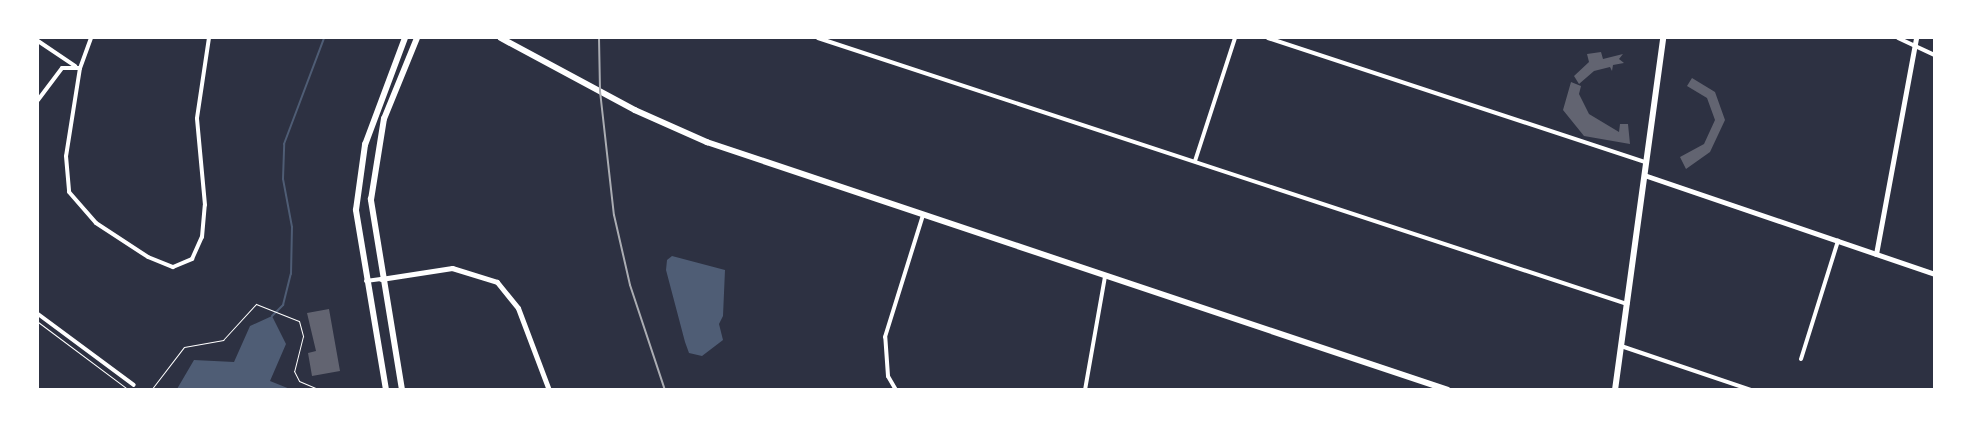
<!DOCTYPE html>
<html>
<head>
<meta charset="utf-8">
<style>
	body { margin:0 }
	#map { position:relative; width:1972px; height:427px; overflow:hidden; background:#2d3142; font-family:Karla,sans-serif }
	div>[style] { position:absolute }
	.water>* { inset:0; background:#4f5d75 }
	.stream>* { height:2px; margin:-1px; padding:0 1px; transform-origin:1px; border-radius:1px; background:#4f5d75 }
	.building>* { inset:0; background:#626471 }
	.path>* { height:1px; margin:-0.5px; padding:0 0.5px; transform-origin:0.5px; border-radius:0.5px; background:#fff }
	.minor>* { height:4px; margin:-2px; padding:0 2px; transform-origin:2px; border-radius:2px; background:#fff }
	.tertiary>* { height:5px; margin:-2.5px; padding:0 2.5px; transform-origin:2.5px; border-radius:2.5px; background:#fff }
	.secondary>* { height:5.5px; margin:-2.75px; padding:0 2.75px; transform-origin:2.75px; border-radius:2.75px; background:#fff }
	.primary>* { height:6px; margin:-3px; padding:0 3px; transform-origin:3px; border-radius:3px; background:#fff }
	.rail>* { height:2px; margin:-1px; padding:0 1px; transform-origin:1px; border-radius:1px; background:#abadb3 }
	span { translate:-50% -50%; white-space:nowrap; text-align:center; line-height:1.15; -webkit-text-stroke:5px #fff; paint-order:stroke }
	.frame { position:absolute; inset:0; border:39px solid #fff; pointer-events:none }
</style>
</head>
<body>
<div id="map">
	<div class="water">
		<i style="clip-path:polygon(672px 256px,725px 270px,723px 316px,719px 324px,723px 340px,702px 356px,689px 353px,685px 342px,666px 270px,667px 260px)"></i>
		<i style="clip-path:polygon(272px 316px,286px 344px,270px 381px,290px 389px,177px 389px,194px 360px,234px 362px,250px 326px)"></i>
	</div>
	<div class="stream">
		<i style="left:272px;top:316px;width:16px;rotate:-45deg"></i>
		<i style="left:283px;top:305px;width:32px;rotate:-76deg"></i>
		<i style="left:291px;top:274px;width:47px;rotate:-88.8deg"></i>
		<i style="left:292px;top:227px;width:49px;rotate:-100.6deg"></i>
		<i style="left:283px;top:179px;width:35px;rotate:-88deg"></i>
		<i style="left:284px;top:144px;width:113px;rotate:-69.3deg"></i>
	</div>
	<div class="building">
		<i style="clip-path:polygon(1601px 52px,1603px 59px,1623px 54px,1619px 59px,1624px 63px,1613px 65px,1612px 71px,1610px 67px,1594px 71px,1579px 84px,1574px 76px,1589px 62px,1587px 54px)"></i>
		<i style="clip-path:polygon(1692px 78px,1715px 92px,1725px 120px,1710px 152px,1686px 169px,1680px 157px,1704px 144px,1715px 120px,1707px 98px,1687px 86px)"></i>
		<i style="clip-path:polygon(1571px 82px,1581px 86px,1579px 94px,1589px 114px,1619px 132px,1620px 124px,1628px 124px,1630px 144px,1584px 136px,1563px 110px)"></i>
		<i style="clip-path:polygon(329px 309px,340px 371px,312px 376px,308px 353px,316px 351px,307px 313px)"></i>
	</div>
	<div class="path">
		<i style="left:38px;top:322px;width:114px;rotate:36.8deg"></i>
		<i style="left:151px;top:390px;width:54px;rotate:-52.5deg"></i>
		<i style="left:184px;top:347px;width:40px;rotate:-10deg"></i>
		<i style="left:223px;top:340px;width:49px;rotate:-47.5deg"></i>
		<i style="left:256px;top:304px;width:46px;rotate:21.6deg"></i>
		<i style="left:299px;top:321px;width:16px;rotate:75deg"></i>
		<i style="left:303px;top:336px;width:36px;rotate:104deg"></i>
		<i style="left:294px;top:371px;width:11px;rotate:63deg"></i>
		<i style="left:299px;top:381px;width:23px;rotate:23deg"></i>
	</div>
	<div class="minor">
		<i style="left:91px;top:38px;width:32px;rotate:110deg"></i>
		<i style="left:80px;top:68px;width:89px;rotate:99deg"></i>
		<i style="left:66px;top:156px;width:36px;rotate:85deg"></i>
		<i style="left:69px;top:192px;width:41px;rotate:48.9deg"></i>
		<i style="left:96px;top:223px;width:62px;rotate:33.2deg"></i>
		<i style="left:148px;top:257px;width:27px;rotate:22deg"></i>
		<i style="left:173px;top:267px;width:21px;rotate:-23deg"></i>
		<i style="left:192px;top:259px;width:24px;rotate:-66deg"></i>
		<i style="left:202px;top:237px;width:32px;rotate:-85deg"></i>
		<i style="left:205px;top:205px;width:87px;rotate:-95.3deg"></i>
		<i style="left:197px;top:118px;width:81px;rotate:-81.5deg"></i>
		<i style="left:818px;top:38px;width:852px;rotate:18.2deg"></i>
		<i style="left:1268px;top:38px;width:398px;rotate:18.2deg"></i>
		<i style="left:1898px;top:38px;width:40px;rotate:25deg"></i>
		<i style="left:38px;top:41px;width:45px;rotate:34deg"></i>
		<i style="left:38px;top:100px;width:40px;rotate:-53deg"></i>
		<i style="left:62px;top:68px;width:18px"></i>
		<i style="left:1195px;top:161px;width:129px;rotate:-72deg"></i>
		<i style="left:366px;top:281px;width:15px;rotate:-8deg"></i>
		<i style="left:38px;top:314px;width:119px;rotate:36.5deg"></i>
		<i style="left:1621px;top:346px;width:137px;rotate:18.7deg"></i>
		<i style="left:1801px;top:359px;width:124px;rotate:-72.6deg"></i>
		<i style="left:896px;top:390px;width:16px;rotate:-120deg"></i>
		<i style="left:888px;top:376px;width:39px;rotate:-94deg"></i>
		<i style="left:885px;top:337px;width:128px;rotate:-72.7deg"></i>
		<i style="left:1085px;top:390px;width:116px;rotate:-80deg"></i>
	</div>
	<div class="tertiary">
		<i style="left:1644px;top:175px;width:306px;rotate:18.8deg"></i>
		<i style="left:1876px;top:254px;width:220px;rotate:-79.5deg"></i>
		<i style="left:381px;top:279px;width:72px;rotate:-8.8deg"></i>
		<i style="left:452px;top:268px;width:47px;rotate:17.3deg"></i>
		<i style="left:497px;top:282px;width:33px;rotate:51deg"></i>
		<i style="left:518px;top:308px;width:88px;rotate:69.3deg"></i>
	</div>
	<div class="secondary">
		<i style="left:501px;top:38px;width:152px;rotate:28.2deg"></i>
		<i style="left:635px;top:110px;width:79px;rotate:24deg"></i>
		<i style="left:707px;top:142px;width:781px;rotate:18.5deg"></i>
		<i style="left:386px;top:390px;width:182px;rotate:-99.5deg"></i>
		<i style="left:356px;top:210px;width:66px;rotate:-82.1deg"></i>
		<i style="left:365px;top:145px;width:114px;rotate:-69.5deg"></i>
		<i style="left:402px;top:390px;width:193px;rotate:-99.3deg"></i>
		<i style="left:371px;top:200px;width:82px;rotate:-80.9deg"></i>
		<i style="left:384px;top:119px;width:87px;rotate:-67.8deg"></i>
	</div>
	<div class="primary">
		<i style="left:1615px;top:390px;width:355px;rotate:-82.2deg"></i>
	</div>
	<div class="rail">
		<i style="left:599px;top:38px;width:53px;rotate:88.9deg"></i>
		<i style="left:600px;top:91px;width:125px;rotate:83.6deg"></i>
		<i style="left:614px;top:215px;width:72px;rotate:77.1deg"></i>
		<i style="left:630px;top:285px;width:111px;rotate:71.6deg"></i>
	</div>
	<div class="frame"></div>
</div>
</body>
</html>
